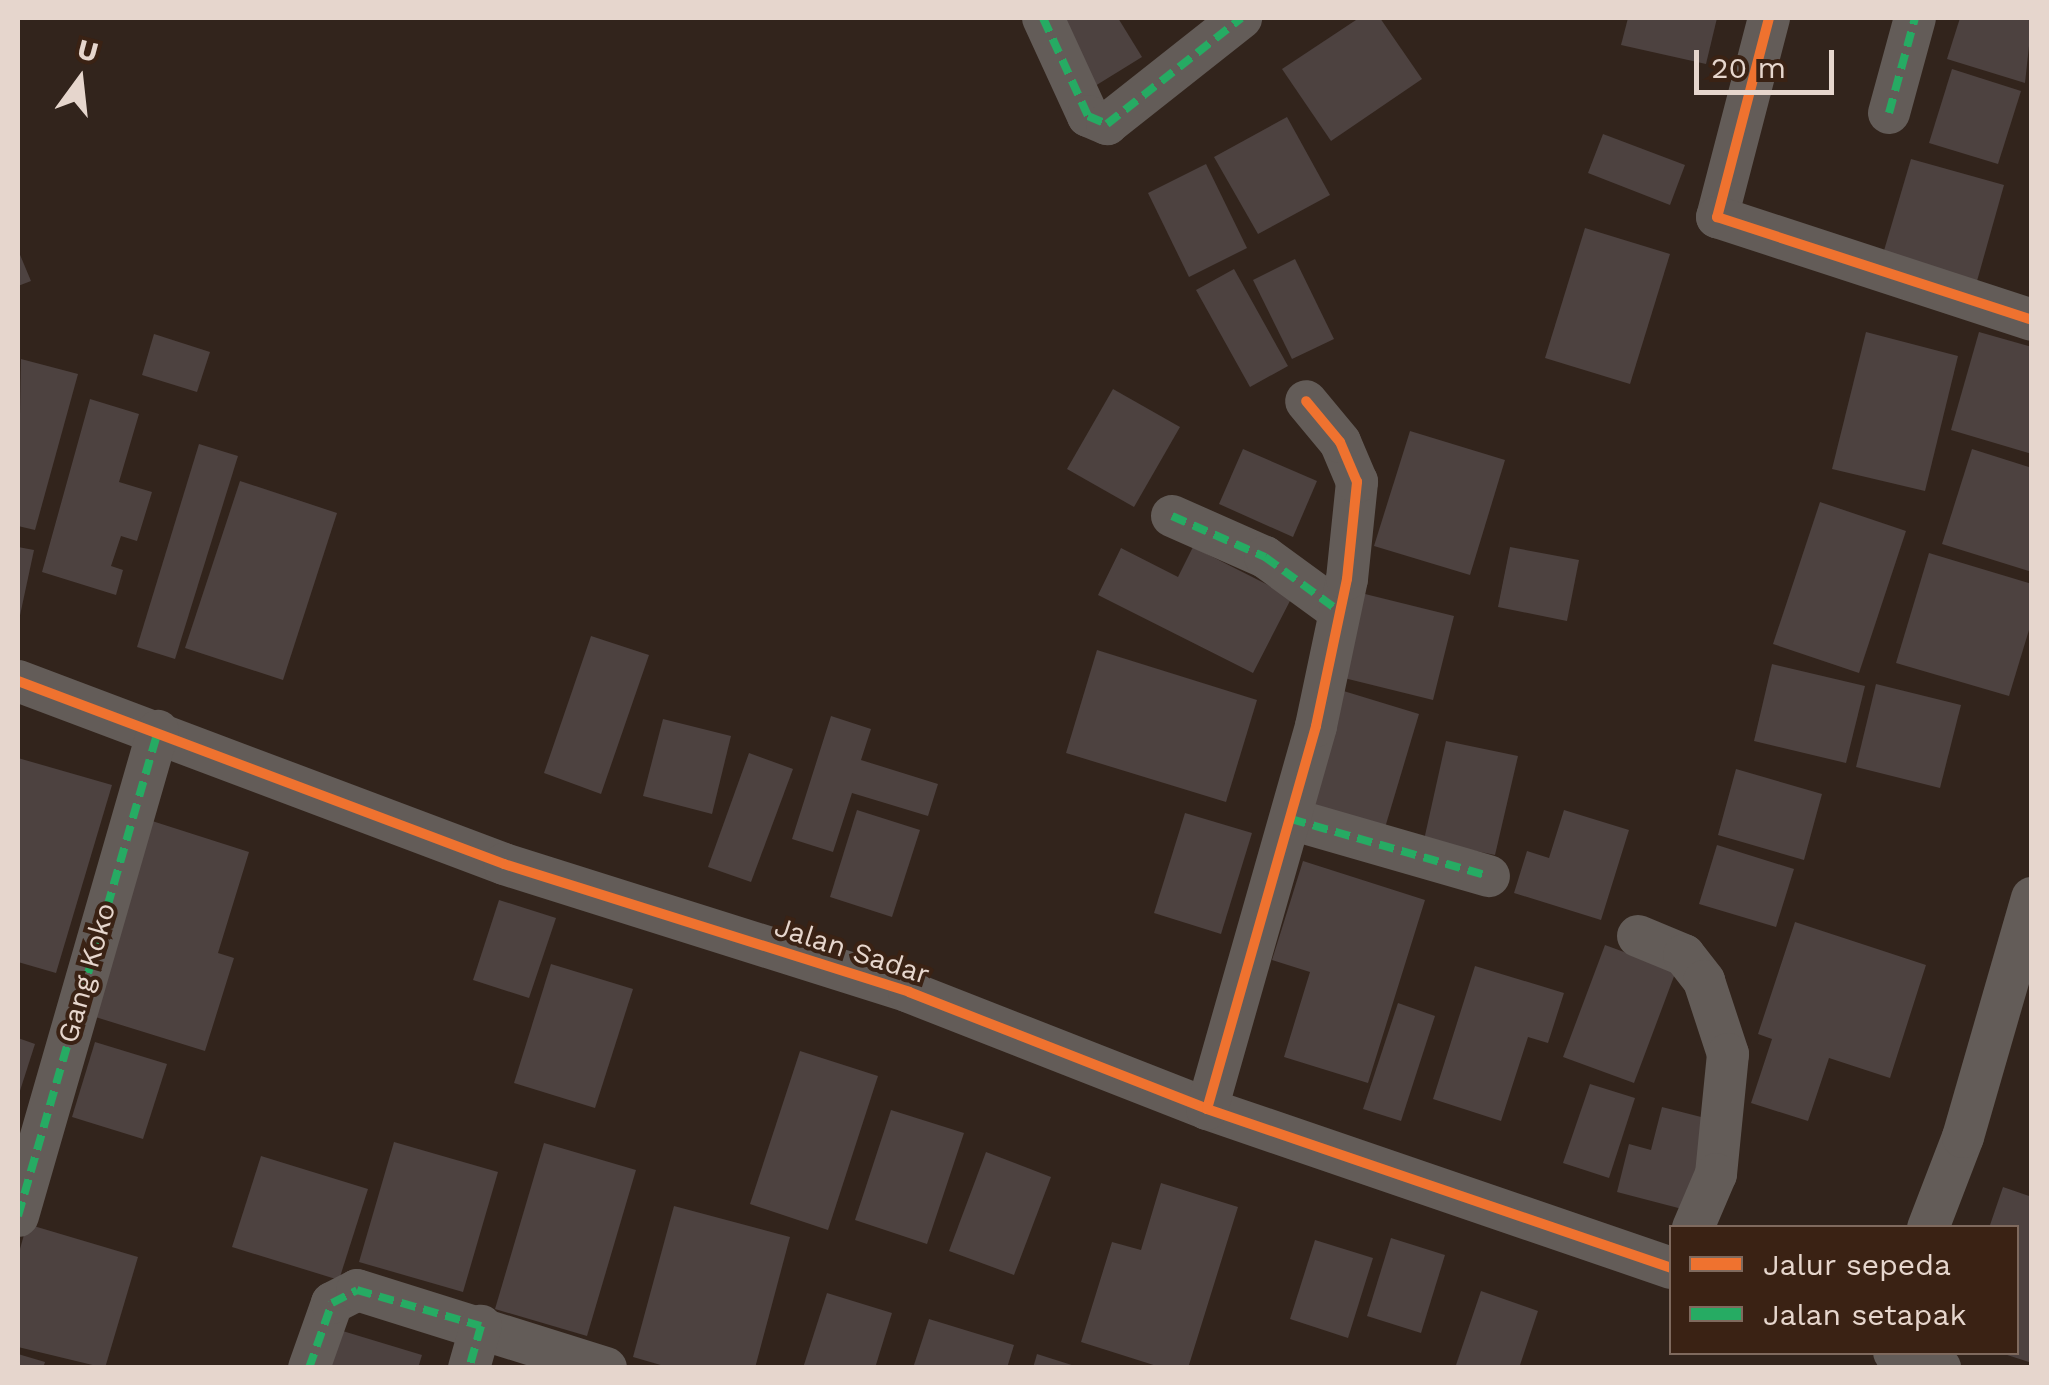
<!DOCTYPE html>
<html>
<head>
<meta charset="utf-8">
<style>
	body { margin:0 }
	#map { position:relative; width:2049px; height:1385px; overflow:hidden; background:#32241c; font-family:"Work Sans",sans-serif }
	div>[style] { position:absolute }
	.building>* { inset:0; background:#4d4240 }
	.minor>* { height:42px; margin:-21px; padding:0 21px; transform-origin:21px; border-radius:21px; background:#635c58 }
	.quiet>* { height:8px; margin-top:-4px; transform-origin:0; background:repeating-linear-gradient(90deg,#26ab63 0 15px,transparent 0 23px) }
	.cycleway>* { height:10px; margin:-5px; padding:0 5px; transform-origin:5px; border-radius:5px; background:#ef722f }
	span { translate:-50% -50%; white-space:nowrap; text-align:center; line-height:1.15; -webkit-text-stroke:8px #3a2214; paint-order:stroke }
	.street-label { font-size:28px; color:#e6d6cd }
	.frame { position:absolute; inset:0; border:20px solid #e6d6cd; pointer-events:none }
	.legend { position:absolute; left:1669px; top:1225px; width:350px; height:130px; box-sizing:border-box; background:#3a2214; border:2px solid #7f6a5e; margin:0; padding:12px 18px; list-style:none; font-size:30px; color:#e6d6cd }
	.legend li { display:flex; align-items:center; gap:20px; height:50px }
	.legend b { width:50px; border:2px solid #7f6a5e }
	.north { position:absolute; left:30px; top:30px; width:100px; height:100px; -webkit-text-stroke:8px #3a2214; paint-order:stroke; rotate:15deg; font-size:28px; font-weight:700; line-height:40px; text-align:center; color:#e6d6cd }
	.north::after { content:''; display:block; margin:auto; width:35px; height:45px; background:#e6d6cd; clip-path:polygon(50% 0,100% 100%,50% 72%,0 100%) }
	.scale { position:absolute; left:1694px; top:50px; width:140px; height:45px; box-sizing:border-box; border:5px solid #e6d6cd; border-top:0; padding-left:12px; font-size:30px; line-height:35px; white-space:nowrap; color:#e6d6cd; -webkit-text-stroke:8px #3a2214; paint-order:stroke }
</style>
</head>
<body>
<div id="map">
	<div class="building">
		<i style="clip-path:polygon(1052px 18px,1118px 18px,1142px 57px,1095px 86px)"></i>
		<i style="clip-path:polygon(1359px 18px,1380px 18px,1422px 79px,1331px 141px,1282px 69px)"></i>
		<i style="clip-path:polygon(1628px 18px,1717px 18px,1706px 64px,1621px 45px)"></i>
		<i style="clip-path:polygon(1960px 18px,2032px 18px,2025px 83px,1947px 59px)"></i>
		<i style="clip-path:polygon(1952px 69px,2021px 91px,1998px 164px,1929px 143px)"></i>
		<i style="clip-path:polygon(1287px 117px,1330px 195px,1258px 234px,1214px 157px)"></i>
		<i style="clip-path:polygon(1603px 134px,1685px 165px,1670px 205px,1588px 173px)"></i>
		<i style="clip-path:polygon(1911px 159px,2004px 185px,1977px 281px,1883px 254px)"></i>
		<i style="clip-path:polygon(1206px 164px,1247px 248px,1189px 277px,1148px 193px)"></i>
		<i style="clip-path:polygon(1585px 228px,1670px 254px,1630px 384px,1545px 358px)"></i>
		<i style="clip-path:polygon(18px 250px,31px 281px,18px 286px)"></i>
		<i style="clip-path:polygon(1295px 259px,1334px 339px,1292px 359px,1253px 280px)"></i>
		<i style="clip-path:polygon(1234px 269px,1288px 366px,1250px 387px,1196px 290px)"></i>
		<i style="clip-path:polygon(1866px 332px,1958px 356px,1925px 491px,1832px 469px)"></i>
		<i style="clip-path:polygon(1979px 332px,2032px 347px,2032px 454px,1951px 430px)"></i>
		<i style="clip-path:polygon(154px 334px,210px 352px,197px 392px,142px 375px)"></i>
		<i style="clip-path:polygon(21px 359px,78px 374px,35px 530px,18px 526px)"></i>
		<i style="clip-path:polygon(1113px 389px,1180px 427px,1134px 507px,1067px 469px)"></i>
		<i style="clip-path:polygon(90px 399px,139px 414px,119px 482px,152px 492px,137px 541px,121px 536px,111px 566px,123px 570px,116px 595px,42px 572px)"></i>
		<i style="clip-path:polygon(1410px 431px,1505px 460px,1470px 575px,1374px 546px)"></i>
		<i style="clip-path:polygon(199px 444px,238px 456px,175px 659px,137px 647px)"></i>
		<i style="clip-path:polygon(1243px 449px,1317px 481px,1293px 537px,1219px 504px)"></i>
		<i style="clip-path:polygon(1972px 449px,2032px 468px,2032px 572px,1942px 544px)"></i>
		<i style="clip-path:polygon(240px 481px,337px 513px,283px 680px,185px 648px)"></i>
		<i style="clip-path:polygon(1820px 502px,1906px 531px,1859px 673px,1773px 644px)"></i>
		<i style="clip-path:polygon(18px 547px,34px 550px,19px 620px,18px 620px)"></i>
		<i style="clip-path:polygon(1193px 547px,1292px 597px,1253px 673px,1098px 595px,1121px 548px,1178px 577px)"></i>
		<i style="clip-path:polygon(1510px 547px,1579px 560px,1567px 621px,1498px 607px)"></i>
		<i style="clip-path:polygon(1929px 553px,2032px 584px,2032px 620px,2009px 696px,1896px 663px)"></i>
		<i style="clip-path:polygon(1361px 593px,1454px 616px,1433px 700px,1340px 677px)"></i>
		<i style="clip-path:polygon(591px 636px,649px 655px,601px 794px,544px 773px)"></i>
		<i style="clip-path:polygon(1097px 650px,1257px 700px,1226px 802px,1066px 753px)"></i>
		<i style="clip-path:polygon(1772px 664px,1865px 686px,1846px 763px,1754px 741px)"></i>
		<i style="clip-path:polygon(1876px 684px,1961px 705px,1940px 788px,1856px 767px)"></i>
		<i style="clip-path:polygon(1337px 689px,1419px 714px,1384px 831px,1301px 805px)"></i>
		<i style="clip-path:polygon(831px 716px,871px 729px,861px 760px,938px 784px,928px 816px,852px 793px,833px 852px,792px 839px)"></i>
		<i style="clip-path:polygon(663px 719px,731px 736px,712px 814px,643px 796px)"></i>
		<i style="clip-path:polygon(1446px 741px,1518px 756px,1495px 855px,1424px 840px)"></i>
		<i style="clip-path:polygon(749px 753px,793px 769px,751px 882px,708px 867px)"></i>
		<i style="clip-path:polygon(18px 758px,112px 785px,56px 973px,18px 962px)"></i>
		<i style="clip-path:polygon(1736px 769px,1822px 794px,1804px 860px,1718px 835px)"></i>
		<i style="clip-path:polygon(857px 810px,920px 830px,892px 917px,830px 897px)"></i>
		<i style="clip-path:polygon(1564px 810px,1629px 830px,1601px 920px,1514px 893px,1527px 851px,1549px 858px)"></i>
		<i style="clip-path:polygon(1185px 813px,1252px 833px,1221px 934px,1154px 913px)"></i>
		<i style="clip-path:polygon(149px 820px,249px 852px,218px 953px,234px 958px,205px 1051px,89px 1015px)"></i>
		<i style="clip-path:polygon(1717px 845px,1794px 869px,1776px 927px,1699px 904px)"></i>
		<i style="clip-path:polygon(1303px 861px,1425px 900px,1368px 1083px,1284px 1057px,1310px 972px,1272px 960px)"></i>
		<i style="clip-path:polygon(499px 900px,556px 918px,529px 998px,473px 980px)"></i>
		<i style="clip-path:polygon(1795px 922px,1926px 965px,1890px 1078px,1829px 1058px,1808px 1121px,1751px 1103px,1772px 1039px,1758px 1034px)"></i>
		<i style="clip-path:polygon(1605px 945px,1676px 971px,1634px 1083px,1563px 1057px)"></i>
		<i style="clip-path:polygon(551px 964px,633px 989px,595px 1108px,514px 1083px)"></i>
		<i style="clip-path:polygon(1475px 966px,1564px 993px,1548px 1043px,1528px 1037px,1501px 1121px,1433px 1099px)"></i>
		<i style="clip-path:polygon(1398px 1003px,1435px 1016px,1401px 1121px,1363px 1109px)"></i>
		<i style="clip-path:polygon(18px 1038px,35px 1044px,18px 1097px)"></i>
		<i style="clip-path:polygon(95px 1042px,167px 1064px,143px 1139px,72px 1117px)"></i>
		<i style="clip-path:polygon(800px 1051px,878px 1076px,828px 1230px,750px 1204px)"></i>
		<i style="clip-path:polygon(1590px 1084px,1635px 1098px,1609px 1178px,1563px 1163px)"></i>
		<i style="clip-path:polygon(1662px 1107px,1709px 1119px,1686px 1210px,1617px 1192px,1629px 1144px,1651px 1150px)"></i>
		<i style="clip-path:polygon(891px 1110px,964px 1133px,927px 1244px,855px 1220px)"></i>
		<i style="clip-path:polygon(394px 1142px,498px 1172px,463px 1292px,359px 1262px)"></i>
		<i style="clip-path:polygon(544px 1143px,636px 1170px,587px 1336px,495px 1309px)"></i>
		<i style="clip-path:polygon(986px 1152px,1051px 1177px,1014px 1275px,949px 1251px)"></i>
		<i style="clip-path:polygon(261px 1156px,368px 1189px,339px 1280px,232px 1247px)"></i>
		<i style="clip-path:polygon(1161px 1183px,1238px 1207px,1188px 1368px,1163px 1368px,1081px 1342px,1112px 1242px,1141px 1250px)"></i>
		<i style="clip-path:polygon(2003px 1187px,2032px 1197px,2032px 1363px,2001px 1353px,2016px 1352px,2016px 1228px,1989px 1228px)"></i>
		<i style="clip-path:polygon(674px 1206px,790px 1237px,755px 1368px,671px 1368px,633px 1357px)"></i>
		<i style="clip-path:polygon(27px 1224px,138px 1257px,105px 1368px,18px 1347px,18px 1256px)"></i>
		<i style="clip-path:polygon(1391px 1238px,1445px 1255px,1421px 1333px,1367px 1316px)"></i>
		<i style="clip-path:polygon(1315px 1240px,1373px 1258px,1348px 1338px,1290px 1319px)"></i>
		<i style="clip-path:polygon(1481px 1291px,1538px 1311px,1519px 1368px,1455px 1368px)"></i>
		<i style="clip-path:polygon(827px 1293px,892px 1313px,875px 1368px,803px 1368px)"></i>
		<i style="clip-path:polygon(929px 1319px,1014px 1345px,1007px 1368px,913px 1368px)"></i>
		<i style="clip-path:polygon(336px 1329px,422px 1355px,418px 1368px,324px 1368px)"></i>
		<i style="clip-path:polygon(18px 1354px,45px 1362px,43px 1368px,18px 1368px)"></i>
		<i style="clip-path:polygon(1037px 1354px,1078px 1367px,1077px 1368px,1033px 1368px)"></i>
	</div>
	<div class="minor">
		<i style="left:1043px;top:18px;width:108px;rotate:65.3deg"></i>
		<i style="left:1088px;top:116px;width:21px;rotate:23deg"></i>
		<i style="left:1107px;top:124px;width:171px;rotate:-38.3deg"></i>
		<i style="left:1769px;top:18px;width:206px;rotate:104.6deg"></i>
		<i style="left:1717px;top:217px;width:331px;rotate:18.1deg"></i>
		<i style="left:1889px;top:113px;width:98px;rotate:-74.7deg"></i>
		<i style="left:1172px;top:516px;width:102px;rotate:23.8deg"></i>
		<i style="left:1265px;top:557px;width:92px;rotate:36.1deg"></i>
		<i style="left:18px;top:681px;width:519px;rotate:20.63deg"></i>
		<i style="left:504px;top:864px;width:425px;rotate:17.5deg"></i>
		<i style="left:909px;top:992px;width:320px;rotate:21.4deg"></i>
		<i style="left:1207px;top:1109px;width:491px;rotate:18.9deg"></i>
		<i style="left:1291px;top:819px;width:206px;rotate:16.1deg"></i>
		<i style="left:1638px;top:936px;width:50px;rotate:22.4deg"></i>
		<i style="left:1684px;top:955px;width:33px;rotate:52deg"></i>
		<i style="left:1704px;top:981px;width:77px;rotate:71.8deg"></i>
		<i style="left:1728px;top:1054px;width:121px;rotate:95.7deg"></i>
		<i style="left:1716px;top:1174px;width:59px;rotate:113.1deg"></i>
		<i style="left:1207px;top:1109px;width:398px;rotate:-74.1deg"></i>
		<i style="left:1316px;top:726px;width:150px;rotate:-78.1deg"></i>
		<i style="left:1347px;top:579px;width:98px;rotate:-84.1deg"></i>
		<i style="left:1357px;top:482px;width:43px;rotate:-113deg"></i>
		<i style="left:1340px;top:442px;width:53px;rotate:-129.7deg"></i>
		<i style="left:18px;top:1216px;width:505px;rotate:-73.9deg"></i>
		<i style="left:1928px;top:1228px;width:97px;rotate:-69deg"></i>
		<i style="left:1963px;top:1137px;width:249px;rotate:-73.9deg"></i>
		<i style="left:1894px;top:1352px;width:49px;rotate:19.2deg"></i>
		<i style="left:309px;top:1368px;width:69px;rotate:-70.5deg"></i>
		<i style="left:332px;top:1303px;width:28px;rotate:-27deg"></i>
		<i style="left:357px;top:1290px;width:261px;rotate:17.4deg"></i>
		<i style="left:469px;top:1368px;width:44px;rotate:-74.1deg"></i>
	</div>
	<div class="quiet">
		<i style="left:1043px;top:18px;width:108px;rotate:65.3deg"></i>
		<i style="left:1088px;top:116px;width:21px;rotate:23deg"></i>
		<i style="left:1107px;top:124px;width:171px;rotate:-38.3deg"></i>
		<i style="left:1889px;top:113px;width:98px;rotate:-74.7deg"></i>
		<i style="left:1172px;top:516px;width:102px;rotate:23.8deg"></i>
		<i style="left:1265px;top:557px;width:92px;rotate:36.1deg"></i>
		<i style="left:1291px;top:819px;width:206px;rotate:16.1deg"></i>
		<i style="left:18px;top:1216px;width:505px;rotate:-73.9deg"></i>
		<i style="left:309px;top:1368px;width:69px;rotate:-70.5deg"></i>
		<i style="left:332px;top:1303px;width:28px;rotate:-27deg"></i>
		<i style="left:357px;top:1290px;width:129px;rotate:16.2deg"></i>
		<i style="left:481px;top:1326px;width:44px;rotate:105.9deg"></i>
	</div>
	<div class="cycleway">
		<i style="left:1769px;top:18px;width:206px;rotate:104.6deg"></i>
		<i style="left:1717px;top:217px;width:331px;rotate:18.1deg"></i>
		<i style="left:18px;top:681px;width:519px;rotate:20.63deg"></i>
		<i style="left:504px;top:864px;width:425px;rotate:17.5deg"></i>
		<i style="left:909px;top:992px;width:320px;rotate:21.4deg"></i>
		<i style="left:1207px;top:1109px;width:491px;rotate:18.9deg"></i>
		<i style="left:1207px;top:1109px;width:398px;rotate:-74.1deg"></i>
		<i style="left:1316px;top:726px;width:150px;rotate:-78.1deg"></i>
		<i style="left:1347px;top:579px;width:98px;rotate:-84.1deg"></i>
		<i style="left:1357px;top:482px;width:43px;rotate:-113deg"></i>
		<i style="left:1340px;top:442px;width:53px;rotate:-129.7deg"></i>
	</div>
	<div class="street-label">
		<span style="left:852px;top:951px;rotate:18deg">Jalan Sadar</span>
		<span style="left:87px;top:973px;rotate:-74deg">Gang Koko</span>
	</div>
	<div class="frame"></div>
	<ul class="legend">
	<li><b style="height:12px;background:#ef722f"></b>Jalur sepeda</li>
	<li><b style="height:12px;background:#26ab63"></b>Jalan setapak</li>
	</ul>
	<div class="north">U</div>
	<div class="scale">20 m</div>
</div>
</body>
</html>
